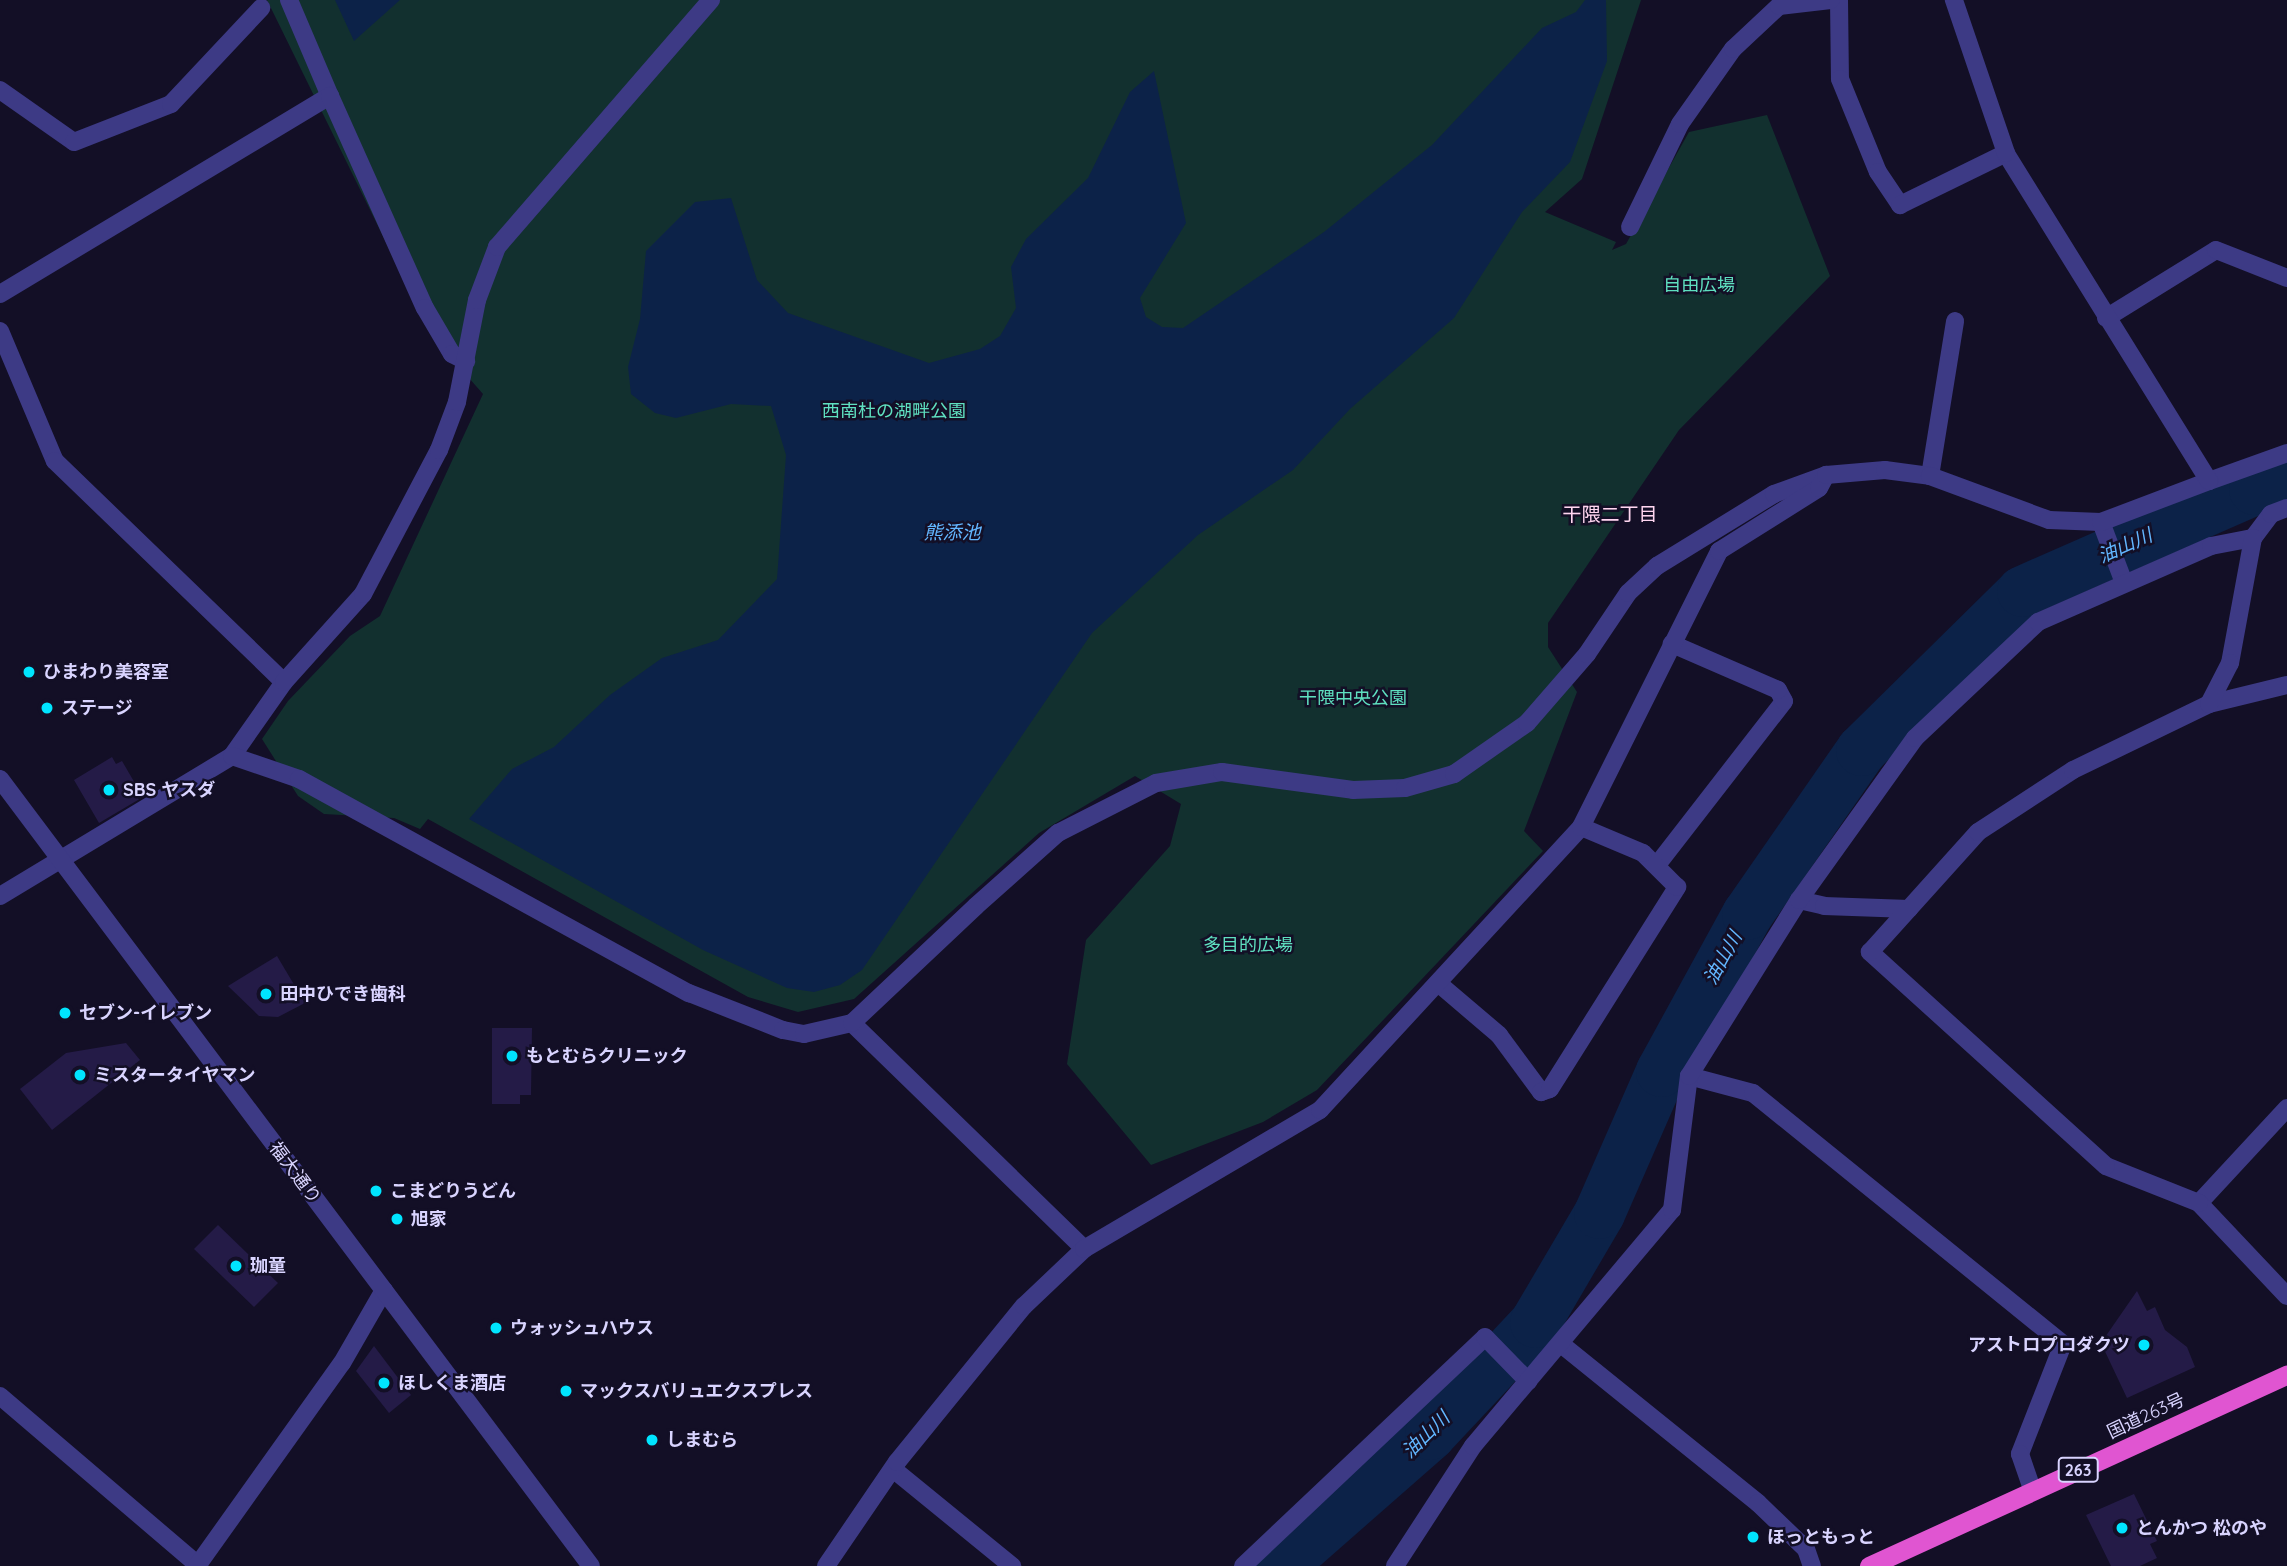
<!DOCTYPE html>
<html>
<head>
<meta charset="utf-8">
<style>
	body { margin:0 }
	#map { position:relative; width:2287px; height:1566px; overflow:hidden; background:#130f26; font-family:Quicksand,"Noto Sans JP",sans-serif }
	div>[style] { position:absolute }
	.green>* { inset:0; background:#12302f }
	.water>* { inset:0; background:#0c2248 }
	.river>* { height:51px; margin:-25.5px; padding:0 25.5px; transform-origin:25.5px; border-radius:25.5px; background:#0c2248 }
	.building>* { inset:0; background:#241b47 }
	.minor>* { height:18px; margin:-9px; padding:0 9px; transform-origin:9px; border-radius:9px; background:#3d3a85 }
	.tertiary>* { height:18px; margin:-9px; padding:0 9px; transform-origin:9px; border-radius:9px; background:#3d3a85 }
	.trunk>* { height:19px; margin:-9.5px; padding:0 9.5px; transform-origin:9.5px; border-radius:9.5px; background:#e055d1 }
	.dots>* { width:19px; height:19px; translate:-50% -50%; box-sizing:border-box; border:4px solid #130f26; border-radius:50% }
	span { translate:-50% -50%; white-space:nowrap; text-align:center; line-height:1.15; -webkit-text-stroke:5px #130f26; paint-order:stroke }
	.shield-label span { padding:2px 5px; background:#130f26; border:2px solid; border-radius:5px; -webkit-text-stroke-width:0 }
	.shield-label { font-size:16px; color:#d9d4ff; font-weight:700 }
	.park-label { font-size:18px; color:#5fe0c0 }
	.poi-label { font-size:18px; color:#d9d4ff; font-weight:700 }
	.left { translate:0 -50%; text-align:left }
	.right { translate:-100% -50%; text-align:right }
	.street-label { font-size:18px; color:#d9d4ff }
	.neighbourhood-label { font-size:19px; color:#ffd6f0 }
	.water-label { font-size:19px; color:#62b6ff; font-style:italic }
</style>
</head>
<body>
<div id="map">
	<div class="green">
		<i style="clip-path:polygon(267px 0,1641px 0,1582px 179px,1545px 212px,1616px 242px,1612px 250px,1626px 244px,1689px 132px,1767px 115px,1830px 276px,1679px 430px,1548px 623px,1548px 647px,1577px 692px,1524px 831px,1543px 851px,1317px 1090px,1263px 1122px,1151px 1165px,1067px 1064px,1086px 940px,1170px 846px,1181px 804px,1135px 776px,1039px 833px,854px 999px,798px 1012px,748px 997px,428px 819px,420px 829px,394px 818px,324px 814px,298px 796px,262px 739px,288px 701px,350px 636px,380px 616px,483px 394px,432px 336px)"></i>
	</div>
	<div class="water">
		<i style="clip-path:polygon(335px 0,400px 0,354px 41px)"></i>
		<i style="clip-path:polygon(1585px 0,1606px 0,1607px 61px,1570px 162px,1522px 212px,1454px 318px,1350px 409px,1293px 470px,1198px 535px,1092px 633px,862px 970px,840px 985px,814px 992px,787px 988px,703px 950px,469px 819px,512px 769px,554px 747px,610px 695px,662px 658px,718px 640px,777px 579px,786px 455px,771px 406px,731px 404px,676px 418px,655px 413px,631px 394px,628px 367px,640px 319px,646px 251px,695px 202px,731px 198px,757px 280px,788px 313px,929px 363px,980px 349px,1000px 336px,1016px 308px,1011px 267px,1026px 239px,1088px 178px,1130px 92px,1154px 71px,1186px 223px,1140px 298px,1146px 317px,1162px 327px,1183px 328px,1324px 232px,1432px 145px,1542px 28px,1576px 12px)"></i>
	</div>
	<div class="river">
		<i style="left:1280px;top:1566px;width:200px;rotate:-41.3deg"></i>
		<i style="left:1430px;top:1434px;width:154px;rotate:-46.8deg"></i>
		<i style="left:1535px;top:1322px;width:126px;rotate:-59.6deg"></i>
		<i style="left:1599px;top:1213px;width:155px;rotate:-66.4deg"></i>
		<i style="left:1661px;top:1071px;width:179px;rotate:-61.3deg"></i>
		<i style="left:1747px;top:914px;width:200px;rotate:-55.2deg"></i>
		<i style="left:1861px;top:750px;width:226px;rotate:-44.6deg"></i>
		<i style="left:2022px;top:591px;width:253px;rotate:-23.7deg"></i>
		<i style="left:2254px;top:489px;width:34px;rotate:-10deg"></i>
	</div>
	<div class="building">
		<i style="clip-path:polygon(112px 757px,116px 764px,122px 761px,143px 797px,99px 823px,74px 780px)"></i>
		<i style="clip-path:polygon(277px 956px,305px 1003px,278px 1017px,259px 1016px,228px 986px)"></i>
		<i style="clip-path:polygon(492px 1028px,532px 1028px,531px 1095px,520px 1095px,520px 1104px,492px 1104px)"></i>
		<i style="clip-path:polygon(126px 1043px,140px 1060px,52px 1130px,20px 1089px,66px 1053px)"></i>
		<i style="clip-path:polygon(218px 1225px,278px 1283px,254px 1307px,194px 1249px)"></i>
		<i style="clip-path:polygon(2137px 1291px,2147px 1311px,2155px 1307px,2165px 1330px,2187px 1347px,2195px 1367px,2127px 1398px,2101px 1343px)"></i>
		<i style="clip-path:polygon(374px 1346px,411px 1395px,389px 1413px,356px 1371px)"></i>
		<i style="clip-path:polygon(2134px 1494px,2157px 1541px,2150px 1544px,2157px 1558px,2140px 1566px,2111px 1566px,2086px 1515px)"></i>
	</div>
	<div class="minor">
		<i style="left:289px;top:0;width:104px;rotate:66.9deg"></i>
		<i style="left:1839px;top:0;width:79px;rotate:89.3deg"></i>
		<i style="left:1840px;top:79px;width:100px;rotate:67.8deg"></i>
		<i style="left:1878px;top:172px;width:40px;rotate:56deg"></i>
		<i style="left:1900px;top:205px;width:118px;rotate:-26.1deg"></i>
		<i style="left:0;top:90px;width:90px;rotate:35.1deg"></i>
		<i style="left:74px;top:142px;width:104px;rotate:-21.4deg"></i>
		<i style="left:171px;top:104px;width:132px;rotate:-46.8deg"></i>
		<i style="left:1630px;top:227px;width:114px;rotate:-64.1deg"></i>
		<i style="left:1680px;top:124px;width:92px;rotate:-54.8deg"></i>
		<i style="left:1733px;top:49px;width:63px;rotate:-43.1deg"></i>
		<i style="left:1779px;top:6px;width:52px;rotate:-6.6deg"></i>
		<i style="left:0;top:294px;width:385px;rotate:-31deg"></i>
		<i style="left:330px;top:96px;width:232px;rotate:65.9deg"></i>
		<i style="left:425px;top:308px;width:53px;rotate:59.6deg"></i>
		<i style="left:452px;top:354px;width:16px;rotate:27deg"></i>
		<i style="left:2106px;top:318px;width:129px;rotate:-31.7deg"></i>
		<i style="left:2216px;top:250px;width:76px;rotate:21.5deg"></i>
		<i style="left:0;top:331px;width:141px;rotate:67.1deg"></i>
		<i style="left:55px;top:461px;width:318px;rotate:44deg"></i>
		<i style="left:1930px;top:476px;width:157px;rotate:-80.8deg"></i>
		<i style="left:2209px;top:481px;width:83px;rotate:-19.7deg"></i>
		<i style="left:2101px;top:522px;width:65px;rotate:69.3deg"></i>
		<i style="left:2253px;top:538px;width:30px;rotate:-53deg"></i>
		<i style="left:2271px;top:514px;width:17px;rotate:-21deg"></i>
		<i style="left:1657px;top:865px;width:207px;rotate:-52.2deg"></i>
		<i style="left:1784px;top:701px;width:13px;rotate:-119deg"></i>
		<i style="left:1778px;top:690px;width:116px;rotate:-156.5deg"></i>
		<i style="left:0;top:896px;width:271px;rotate:-31.1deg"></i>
		<i style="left:232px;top:756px;width:90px;rotate:-54.9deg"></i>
		<i style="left:284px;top:682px;width:118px;rotate:-48.1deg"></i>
		<i style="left:363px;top:594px;width:163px;rotate:-62.2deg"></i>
		<i style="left:439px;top:450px;width:51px;rotate:-69.4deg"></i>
		<i style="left:457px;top:402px;width:104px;rotate:-78.9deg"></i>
		<i style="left:477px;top:300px;width:57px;rotate:-69.3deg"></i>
		<i style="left:497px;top:247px;width:327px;rotate:-49.1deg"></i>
		<i style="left:1799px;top:900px;width:26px;rotate:13deg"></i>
		<i style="left:1824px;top:906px;width:85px;rotate:2deg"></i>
		<i style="left:976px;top:906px;width:110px;rotate:-41.7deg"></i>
		<i style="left:1058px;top:833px;width:110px;rotate:-27deg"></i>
		<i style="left:1156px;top:783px;width:67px;rotate:-9.5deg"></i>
		<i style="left:1222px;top:772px;width:132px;rotate:7.8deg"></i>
		<i style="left:1353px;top:790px;width:52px;rotate:-2.2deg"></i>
		<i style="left:1405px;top:788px;width:51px;rotate:-15.9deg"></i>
		<i style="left:1454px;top:774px;width:89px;rotate:-34.9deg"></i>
		<i style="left:1527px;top:723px;width:91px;rotate:-49deg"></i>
		<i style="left:1587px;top:654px;width:73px;rotate:-56.1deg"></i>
		<i style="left:1628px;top:593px;width:40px;rotate:-43deg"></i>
		<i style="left:1657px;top:566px;width:137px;rotate:-31.6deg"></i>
		<i style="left:1774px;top:494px;width:55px;rotate:-20.1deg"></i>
		<i style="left:1438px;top:983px;width:80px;rotate:40.4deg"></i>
		<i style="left:1499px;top:1035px;width:71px;rotate:53.6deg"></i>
		<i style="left:1541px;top:1092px;width:9px;rotate:-18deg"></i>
		<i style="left:1550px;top:1089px;width:239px;rotate:-57.8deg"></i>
		<i style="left:1677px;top:887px;width:48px;rotate:-135deg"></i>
		<i style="left:1643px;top:853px;width:67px;rotate:-157.2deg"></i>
		<i style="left:852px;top:1023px;width:324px;rotate:44.2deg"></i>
		<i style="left:1689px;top:1076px;width:66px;rotate:14.9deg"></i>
		<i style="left:1753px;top:1093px;width:399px;rotate:39deg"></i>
		<i style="left:2063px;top:1344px;width:118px;rotate:111.4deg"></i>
		<i style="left:2020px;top:1454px;width:39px;rotate:71deg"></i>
		<i style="left:2287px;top:1108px;width:129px;rotate:132.8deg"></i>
		<i style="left:2199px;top:1203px;width:128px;rotate:46.6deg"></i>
		<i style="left:2199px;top:1203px;width:100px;rotate:-158.3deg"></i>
		<i style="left:2106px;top:1166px;width:319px;rotate:-137.8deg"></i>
		<i style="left:1870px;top:952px;width:161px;rotate:-48deg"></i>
		<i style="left:1978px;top:832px;width:113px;rotate:-33.1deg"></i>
		<i style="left:2073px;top:770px;width:151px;rotate:-25.9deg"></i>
		<i style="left:2209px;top:704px;width:80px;rotate:-13.7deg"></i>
		<i style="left:1561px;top:1344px;width:253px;rotate:38.9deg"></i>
		<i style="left:1758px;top:1503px;width:66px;rotate:43.8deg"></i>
		<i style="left:1806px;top:1549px;width:18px;rotate:71deg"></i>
		<i style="left:0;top:1396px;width:262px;rotate:40.5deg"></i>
		<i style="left:893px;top:1469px;width:154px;rotate:39.2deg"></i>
		<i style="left:197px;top:1566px;width:249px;rotate:-54.5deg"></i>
		<i style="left:342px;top:1363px;width:84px;rotate:-60.1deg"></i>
		<i style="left:826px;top:1566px;width:126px;rotate:-55.7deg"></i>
		<i style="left:897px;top:1462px;width:201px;rotate:-50.9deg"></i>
		<i style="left:1024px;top:1306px;width:83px;rotate:-43.5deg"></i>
		<i style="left:1084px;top:1249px;width:274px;rotate:-30.5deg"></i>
		<i style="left:1320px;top:1110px;width:385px;rotate:-47.3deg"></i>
		<i style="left:1581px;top:827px;width:309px;rotate:-63.4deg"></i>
		<i style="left:1719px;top:551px;width:118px;rotate:-32.2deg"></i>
		<i style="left:1819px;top:488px;width:15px;rotate:-62deg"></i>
		<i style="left:1826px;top:475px;width:59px;rotate:-4.8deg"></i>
		<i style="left:1885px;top:470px;width:45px;rotate:7.6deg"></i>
		<i style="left:1930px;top:476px;width:127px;rotate:20.3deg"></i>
		<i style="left:2049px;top:520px;width:52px;rotate:2.2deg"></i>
		<i style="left:2101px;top:522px;width:116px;rotate:-20.8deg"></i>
		<i style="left:2209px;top:481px;width:386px;rotate:-121.8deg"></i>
		<i style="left:2006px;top:153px;width:162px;rotate:-108.8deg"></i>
		<i style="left:1243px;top:1566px;width:333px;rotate:-43.4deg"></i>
		<i style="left:1485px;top:1337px;width:62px;rotate:45.7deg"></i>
		<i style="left:1395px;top:1566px;width:143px;rotate:-57deg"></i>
		<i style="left:1473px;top:1446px;width:309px;rotate:-49.9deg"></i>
		<i style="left:1672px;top:1210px;width:135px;rotate:-82.8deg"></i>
		<i style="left:1689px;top:1076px;width:208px;rotate:-58deg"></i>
		<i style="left:1799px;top:900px;width:199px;rotate:-54.4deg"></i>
		<i style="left:1915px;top:738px;width:169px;rotate:-43.3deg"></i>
		<i style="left:2038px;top:622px;width:189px;rotate:-23.7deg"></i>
		<i style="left:2211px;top:546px;width:43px;rotate:-10.8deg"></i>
		<i style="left:2253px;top:538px;width:127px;rotate:100.4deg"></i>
		<i style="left:2230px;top:663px;width:46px;rotate:117.1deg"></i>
	</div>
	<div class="tertiary">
		<i style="left:232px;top:756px;width:71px;rotate:18.9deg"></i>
		<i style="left:299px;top:779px;width:445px;rotate:28.8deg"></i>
		<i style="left:689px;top:993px;width:101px;rotate:21.5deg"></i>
		<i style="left:783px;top:1030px;width:21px;rotate:11deg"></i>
		<i style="left:804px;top:1034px;width:49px;rotate:-12.9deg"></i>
		<i style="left:852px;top:1023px;width:170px;rotate:-43.3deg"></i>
		<i style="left:0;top:779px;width:984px;rotate:53.1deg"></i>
	</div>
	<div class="trunk">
		<i style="left:1869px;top:1566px;width:460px;rotate:-24.6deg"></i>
	</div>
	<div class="dots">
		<i style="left:29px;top:672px;background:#00e5ff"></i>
		<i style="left:47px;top:708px;background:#00e5ff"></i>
		<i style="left:109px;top:790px;background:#00e5ff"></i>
		<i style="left:266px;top:994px;background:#00e5ff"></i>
		<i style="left:65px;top:1013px;background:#00e5ff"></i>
		<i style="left:512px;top:1056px;background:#00e5ff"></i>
		<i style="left:80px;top:1075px;background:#00e5ff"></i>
		<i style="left:376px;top:1191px;background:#00e5ff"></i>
		<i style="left:397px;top:1219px;background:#00e5ff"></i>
		<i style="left:236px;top:1266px;background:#00e5ff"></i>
		<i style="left:496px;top:1328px;background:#00e5ff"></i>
		<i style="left:2144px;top:1345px;background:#00e5ff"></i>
		<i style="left:384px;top:1383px;background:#00e5ff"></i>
		<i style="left:566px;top:1391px;background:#00e5ff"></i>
		<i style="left:652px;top:1440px;background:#00e5ff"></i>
		<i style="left:2122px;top:1528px;background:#00e5ff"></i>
		<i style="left:1753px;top:1537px;background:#00e5ff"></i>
	</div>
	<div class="shield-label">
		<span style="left:2078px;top:1470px">263</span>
	</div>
	<div class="park-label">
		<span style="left:1699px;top:285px">自由広場</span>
		<span style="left:894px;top:411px">西南杜の湖畔公園</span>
		<span style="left:1353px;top:698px">干隈中央公園</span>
		<span style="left:1248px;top:945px">多目的広場</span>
	</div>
	<div class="poi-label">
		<span class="left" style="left:43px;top:672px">ひまわり美容室</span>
		<span class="left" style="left:61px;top:708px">ステージ</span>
		<span class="left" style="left:123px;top:790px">SBS ヤスダ</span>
		<span class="left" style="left:280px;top:994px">田中ひでき歯科</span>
		<span class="left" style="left:79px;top:1013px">セブン-イレブン</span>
		<span class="left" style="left:526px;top:1056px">もとむらクリニック</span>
		<span class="left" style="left:94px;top:1075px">ミスタータイヤマン</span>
		<span class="left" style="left:390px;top:1191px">こまどりうどん</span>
		<span class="left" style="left:411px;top:1219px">旭家</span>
		<span class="left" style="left:250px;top:1266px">珈童</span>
		<span class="left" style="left:510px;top:1328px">ウォッシュハウス</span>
		<span class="right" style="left:2130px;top:1345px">アストロプロダクツ</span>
		<span class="left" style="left:398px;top:1383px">ほしくま酒店</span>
		<span class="left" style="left:580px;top:1391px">マックスバリュエクスプレス</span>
		<span class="left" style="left:666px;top:1440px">しまむら</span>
		<span class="left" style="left:2136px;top:1528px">とんかつ 松のや</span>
		<span class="left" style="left:1767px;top:1537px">ほっともっと</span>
	</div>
	<div class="street-label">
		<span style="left:295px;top:1173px;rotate:53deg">福大通り</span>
		<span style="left:2146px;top:1416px;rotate:-25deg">国道263号</span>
	</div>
	<div class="neighbourhood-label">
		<span style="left:1610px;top:515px">干隈二丁目</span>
	</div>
	<div class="water-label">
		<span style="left:952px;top:533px">熊添池</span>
		<span style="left:2125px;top:546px;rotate:-24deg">油山川</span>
		<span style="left:1723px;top:958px;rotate:-61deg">油山川</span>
		<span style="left:1426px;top:1435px;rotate:-44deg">油山川</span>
	</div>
</div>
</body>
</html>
